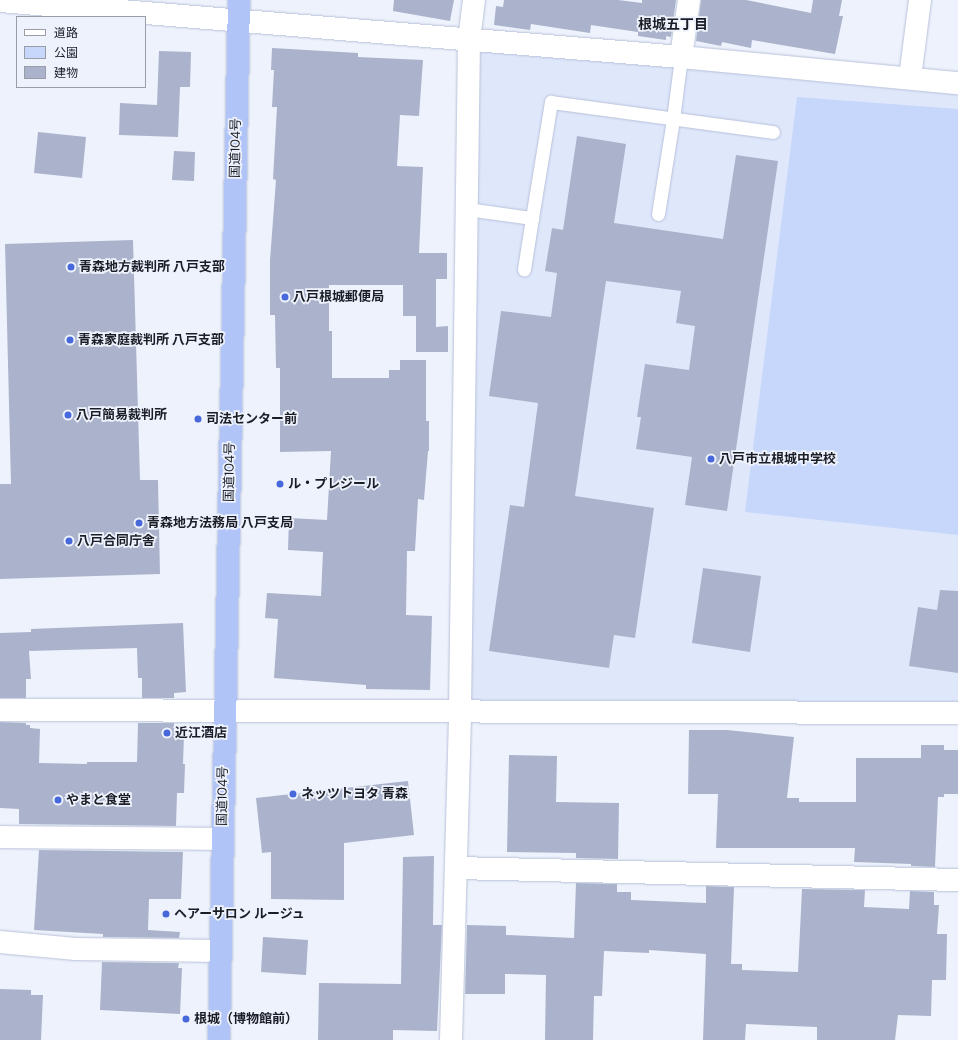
<!DOCTYPE html>
<html>
<head>
<meta charset="utf-8">
<style>
	body { margin:0 }
	#map { position:relative; width:958px; height:1040px; overflow:hidden; background:#eef2fc; font-family:"DM Sans","Noto Sans JP",sans-serif }
	div>[style] { position:absolute }
	.built>* { inset:0; background:#dfe7fb }
	.green>* { inset:0; background:#c7d6fb }
	.building>* { inset:0; background:#aab3cb }
	.roads { filter:drop-shadow(0 0 1px #b7c1d9) drop-shadow(0 0 1px #b7c1d9) }
	.service>* { height:13px; margin:-6.5px; padding:0 6.5px; transform-origin:6.5px; border-radius:6.5px; background:#fff }
	.minor>* { height:22px; margin:-11px; padding:0 11px; transform-origin:11px; border-radius:11px; background:#fff }
	.trunk>* { height:22px; margin:-11px; padding:0 11px; transform-origin:11px; border-radius:11px; background:#b0c4f7 }
	.dots>* { width:11px; height:11px; translate:-50% -50%; box-sizing:border-box; border:2px solid #eef2fc; border-radius:50% }
	span { translate:-50% -50%; white-space:nowrap; text-align:center; line-height:1.15; -webkit-text-stroke:3.5px #eef2fc; paint-order:stroke }
	.street-label { font-size:13px; color:#1a1d26 }
	.poi-label { font-size:13px; color:#1a1d26; font-weight:700 }
	.left { translate:0 -50%; text-align:left }
	.neighbourhood-label { font-size:14px; color:#1a1d26; font-weight:700 }
	.legend { position:absolute; left:16px; top:16px; width:130px; height:72px; box-sizing:border-box; background:#eef2fc; border:1px solid #999da6; margin:0; padding:5px 7px; list-style:none; font-size:12px; color:#1a1d26 }
	.legend li { display:flex; align-items:center; gap:8px; height:20px }
	.legend b { width:20px; border:1px solid #999da6 }
</style>
</head>
<body>
<div id="map">
	<div class="built">
		<i style="clip-path:polygon(469px 40px,958px 83px,958px 713px,460px 710px)"></i>
	</div>
	<div class="green">
		<i style="clip-path:polygon(797px 97px,958px 109px,958px 535px,745px 512px)"></i>
	</div>
	<div class="building">
		<i style="clip-path:polygon(394px 0,454px 0,450px 21px,393px 11px)"></i>
		<i style="clip-path:polygon(504px 0,618px 0,642px 3px,642px 0,676px 0,671px 37px,666px 36px,666px 40px,638px 36px,638px 32px,591px 25px,590px 33px,531px 24px,530px 30px,494px 25px,496px 6px,503px 7px)"></i>
		<i style="clip-path:polygon(701px 0,746px 0,811px 13px,813px 0,842px 0,839px 16px,843px 16px,835px 54px,752px 40px,751px 48px,722px 42px,721px 46px,696px 41px)"></i>
		<i style="clip-path:polygon(272px 48px,358px 53px,358px 57px,423px 60px,419px 116px,400px 115px,397px 166px,423px 167px,419px 253px,447px 253px,447px 279px,436px 279px,436px 327px,448px 326px,448px 352px,416px 352px,416px 316px,403px 316px,403px 285px,329px 285px,329px 331px,332px 331px,332px 378px,389px 378px,389px 370px,400px 370px,400px 360px,426px 360px,426px 421px,429px 421px,429px 451px,428px 451px,424px 500px,418px 499px,415px 551px,407px 551px,406px 615px,432px 616px,430px 690px,366px 689px,366px 685px,274px 678px,278px 619px,265px 618px,267px 593px,321px 596px,323px 552px,288px 550px,289px 518px,327px 520px,331px 451px,280px 452px,280px 368px,276px 368px,275px 315px,270px 315px,270px 260px,276px 180px,273px 179px,277px 107px,272px 107px,274px 70px,271px 70px)"></i>
		<i style="clip-path:polygon(159px 51px,191px 52px,190px 87px,180px 87px,178px 137px,119px 135px,120px 103px,157px 105px)"></i>
		<i style="clip-path:polygon(38px 132px,86px 137px,82px 178px,34px 173px)"></i>
		<i style="clip-path:polygon(577px 136px,626px 144px,614px 223px,723px 239px,736px 155px,778px 161px,727px 511px,685px 505px,692px 457px,636px 449px,641px 417px,637px 417px,645px 364px,689px 370px,695px 326px,676px 323px,681px 291px,606px 281px,575px 496px,654px 508px,635px 638px,614px 635px,609px 668px,489px 651px,510px 505px,524px 507px,538px 403px,489px 396px,501px 311px,551px 317px,557px 273px,545px 271px,552px 228px,563px 230px)"></i>
		<i style="clip-path:polygon(174px 151px,195px 152px,194px 181px,172px 180px)"></i>
		<i style="clip-path:polygon(133px 240px,140px 480px,158px 480px,160px 574px,0 579px,0 484px,11px 484px,5px 244px)"></i>
		<i style="clip-path:polygon(703px 568px,761px 576px,750px 652px,692px 643px)"></i>
		<i style="clip-path:polygon(940px 590px,958px 591px,958px 673px,909px 666px,918px 607px,937px 610px)"></i>
		<i style="clip-path:polygon(183px 623px,186px 692px,174px 693px,174px 698px,142px 698px,142px 678px,138px 678px,137px 648px,29px 651px,31px 679px,26px 679px,26px 698px,0 698px,0 633px,31px 632px,31px 629px)"></i>
		<i style="clip-path:polygon(0 722px,26px 723px,26px 725px,30px 725px,30px 728px,40px 729px,39px 763px,87px 764px,87px 762px,137px 762px,138px 723px,174px 723px,174px 734px,184px 735px,183px 764px,185px 764px,184px 793px,177px 793px,176px 826px,19px 824px,19px 809px,0 808px)"></i>
		<i style="clip-path:polygon(689px 730px,727px 730px,794px 737px,787px 798px,799px 798px,799px 802px,856px 802px,856px 758px,921px 758px,921px 745px,944px 745px,944px 750px,958px 750px,958px 794px,944px 794px,944px 797px,938px 797px,935px 867px,911px 866px,911px 864px,854px 862px,855px 848px,716px 848px,718px 794px,688px 794px)"></i>
		<i style="clip-path:polygon(509px 755px,557px 756px,556px 802px,619px 803px,618px 859px,576px 858px,576px 853px,507px 852px)"></i>
		<i style="clip-path:polygon(408px 781px,414px 835px,344px 843px,344px 900px,271px 899px,271px 852px,262px 853px,256px 798px)"></i>
		<i style="clip-path:polygon(39px 850px,183px 852px,181px 899px,149px 899px,148px 930px,180px 932px,179px 938px,103px 937px,103px 934px,34px 930px)"></i>
		<i style="clip-path:polygon(434px 856px,433px 925px,442px 925px,437px 1031px,393px 1030px,393px 1040px,318px 1040px,319px 983px,401px 984px,403px 857px)"></i>
		<i style="clip-path:polygon(576px 883px,617px 884px,617px 892px,631px 892px,631px 900px,706px 903px,706px 886px,734px 887px,731px 964px,742px 964px,742px 970px,798px 972px,802px 889px,865px 890px,864px 907px,909px 909px,910px 891px,934px 892px,934px 905px,939px 905px,937px 934px,947px 934px,946px 980px,932px 980px,931px 1016px,898px 1015px,895px 1040px,817px 1040px,817px 1027px,746px 1024px,745px 1040px,703px 1040px,706px 954px,649px 950px,649px 953px,604px 951px,602px 996px,594px 996px,593px 1040px,545px 1040px,546px 975px,505px 974px,505px 994px,465px 994px,467px 925px,506px 926px,506px 935px,574px 938px)"></i>
		<i style="clip-path:polygon(263px 937px,308px 940px,306px 975px,261px 972px)"></i>
		<i style="clip-path:polygon(102px 962px,179px 963px,178px 968px,182px 968px,180px 1014px,100px 1010px)"></i>
		<i style="clip-path:polygon(0 989px,31px 990px,31px 995px,43px 995px,41px 1040px,0 1040px)"></i>
	</div>
	<div class="roads">
		<div class="service">
			<i style="left:467px;top:209px;width:66px;rotate:7.9deg"></i>
			<i style="left:532px;top:218px;width:52px;rotate:98.9deg"></i>
			<i style="left:658px;top:214px;width:96px;rotate:-81deg"></i>
			<i style="left:673px;top:119px;width:63px;rotate:-82.6deg"></i>
			<i style="left:532px;top:218px;width:118px;rotate:-80.7deg"></i>
			<i style="left:551px;top:102px;width:224px;rotate:7.7deg"></i>
		</div>
		<div class="minor">
			<i style="left:0;top:1px;width:683px;rotate:4.7deg"></i>
			<i style="left:681px;top:57px;width:278px;rotate:5.4deg"></i>
			<i style="left:681px;top:57px;width:58px;rotate:-82deg"></i>
			<i style="left:910px;top:78px;width:79px;rotate:-82.7deg"></i>
			<i style="left:0;top:710px;width:958px;rotate:0.18deg"></i>
			<i style="left:0;top:837px;width:222px;rotate:0.5deg"></i>
			<i style="left:456px;top:868px;width:502px;rotate:1.37deg"></i>
			<i style="left:0;top:942px;width:76px;rotate:5.3deg"></i>
			<i style="left:76px;top:949px;width:144px;rotate:0.8deg"></i>
			<i style="left:451px;top:1040px;width:330px;rotate:-88.4deg"></i>
			<i style="left:460px;top:710px;width:670px;rotate:-89.23deg"></i>
			<i style="left:469px;top:40px;width:40px;rotate:-82.9deg"></i>
		</div>
		<div class="trunk">
			<i style="left:219px;top:1040px;width:1040px;rotate:-88.9deg"></i>
		</div>
	</div>
	<div class="dots">
		<i style="left:71px;top:267px;background:#4668db"></i>
		<i style="left:285px;top:297px;background:#4668db"></i>
		<i style="left:70px;top:340px;background:#4668db"></i>
		<i style="left:68px;top:415px;background:#4668db"></i>
		<i style="left:198px;top:419px;background:#4668db"></i>
		<i style="left:711px;top:459px;background:#4668db"></i>
		<i style="left:280px;top:484px;background:#4668db"></i>
		<i style="left:139px;top:523px;background:#4668db"></i>
		<i style="left:69px;top:541px;background:#4668db"></i>
		<i style="left:167px;top:733px;background:#4668db"></i>
		<i style="left:293px;top:794px;background:#4668db"></i>
		<i style="left:58px;top:800px;background:#4668db"></i>
		<i style="left:166px;top:914px;background:#4668db"></i>
		<i style="left:186px;top:1019px;background:#4668db"></i>
	</div>
	<div class="street-label">
		<span style="left:236px;top:148px;rotate:-89deg">国道104号</span>
		<span style="left:230px;top:472px;rotate:-89deg">国道104号</span>
		<span style="left:223px;top:796px;rotate:-89deg">国道104号</span>
	</div>
	<div class="poi-label">
		<span class="left" style="left:79px;top:267px">青森地方裁判所 八戸支部</span>
		<span class="left" style="left:293px;top:297px">八戸根城郵便局</span>
		<span class="left" style="left:78px;top:340px">青森家庭裁判所 八戸支部</span>
		<span class="left" style="left:76px;top:415px">八戸簡易裁判所</span>
		<span class="left" style="left:206px;top:419px">司法センター前</span>
		<span class="left" style="left:719px;top:459px">八戸市立根城中学校</span>
		<span class="left" style="left:288px;top:484px">ル・プレジール</span>
		<span class="left" style="left:147px;top:523px">青森地方法務局 八戸支局</span>
		<span class="left" style="left:77px;top:541px">八戸合同庁舎</span>
		<span class="left" style="left:175px;top:733px">近江酒店</span>
		<span class="left" style="left:301px;top:794px">ネッツトヨタ 青森</span>
		<span class="left" style="left:66px;top:800px">やまと食堂</span>
		<span class="left" style="left:174px;top:914px">ヘアーサロン ルージュ</span>
		<span class="left" style="left:194px;top:1019px">根城（博物館前）</span>
	</div>
	<div class="neighbourhood-label">
		<span style="left:673px;top:24px">根城五丁目</span>
	</div>
	<ul class="legend">
	<li><b style="height:5px;background:#fff"></b>道路</li>
	<li><b style="height:11px;background:#c7d6fb"></b>公園</li>
	<li><b style="height:11px;background:#aab3cb"></b>建物</li>
	</ul>
</div>
</body>
</html>
